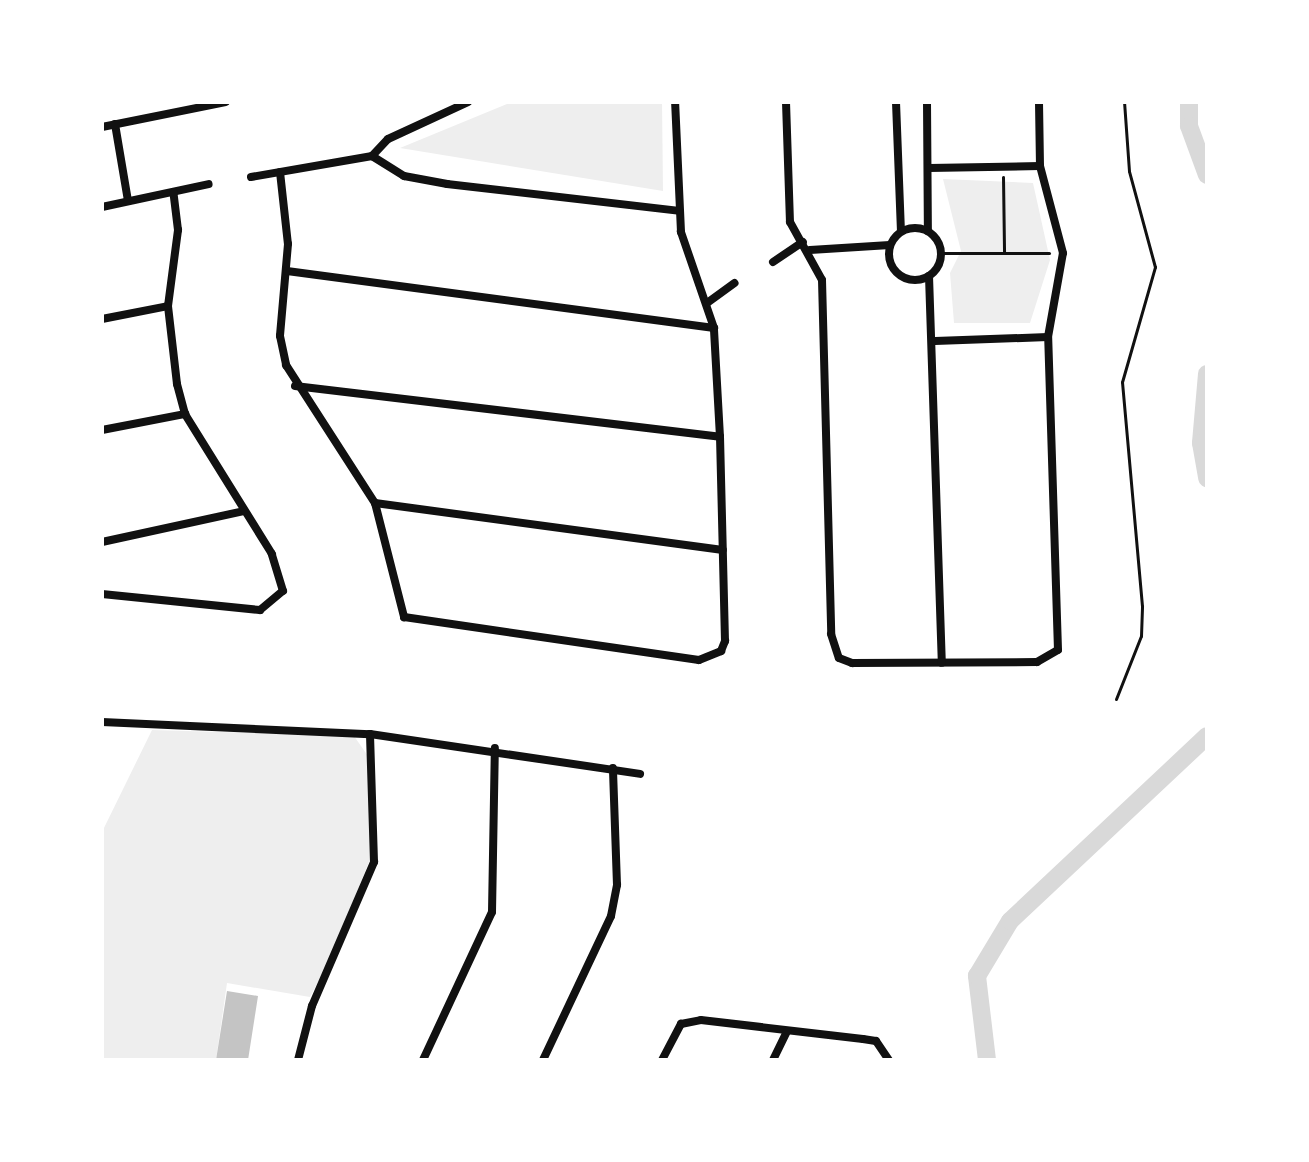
<!DOCTYPE html>
<html>
<head>
<meta charset="utf-8">
<style>
	body { margin:0 }
	#map { position:relative; width:1309px; height:1162px; overflow:hidden; background:#fff; font-family:Manrope,sans-serif }
	div>[style] { position:absolute }
	.green>* { inset:0; background:#eee }
	.canal>* { height:18px; margin:-9px; padding:0 9px; transform-origin:9px; border-radius:9px; background:#d9d9d9 }
	.building>* { inset:0; background:#c4c4c4 }
	.path>* { height:3px; margin:-1.5px; padding:0 1.5px; transform-origin:1.5px; border-radius:1.5px; background:#111 }
	.minor>* { height:8px; margin:-4px; padding:0 4px; transform-origin:4px; border-radius:4px; background:#111 }
	.minor>.ring { margin:-4px; padding:0; box-sizing:content-box; background:none; border:8px solid #111; border-radius:50% }
	span { translate:-50% -50%; white-space:nowrap; text-align:center; line-height:1.15; -webkit-text-stroke:8px #fff; paint-order:stroke }
	.frame { position:absolute; inset:0; border:104px solid #fff; pointer-events:none }
</style>
</head>
<body>
<div id="map">
	<div class="green">
		<i style="clip-path:polygon(512px 102px,662px 102px,663px 191px,400px 148px)"></i>
		<i style="clip-path:polygon(943px 179px,1033px 183px,1050px 260px,1030px 323px,954px 323px,950px 273px,961px 251px)"></i>
		<i style="clip-path:polygon(152px 730px,354px 736px,368px 756px,371px 857px,328px 963px,310px 997px,227px 983px,216px 1060px,102px 1060px,102px 832px)"></i>
	</div>
	<div class="canal">
		<i style="left:1189px;top:102px;width:24px;rotate:90deg"></i>
		<i style="left:1189px;top:126px;width:52px;rotate:69.8deg"></i>
		<i style="left:1207px;top:374px;width:69px;rotate:95deg"></i>
		<i style="left:1201px;top:443px;width:36px;rotate:80deg"></i>
		<i style="left:987px;top:1060px;width:85px;rotate:-96.8deg"></i>
		<i style="left:977px;top:976px;width:64px;rotate:-59deg"></i>
		<i style="left:1010px;top:921px;width:270px;rotate:-43.2deg"></i>
	</div>
	<div class="building">
		<i style="clip-path:polygon(227px 991px,258px 996px,248px 1060px,216px 1060px)"></i>
	</div>
	<div class="path">
		<i style="left:1003px;top:177px;width:76px;rotate:89.2deg"></i>
		<i style="left:941px;top:253px;width:108px"></i>
		<i style="left:1116px;top:699px;width:68px;rotate:-68.4deg"></i>
		<i style="left:1141px;top:636px;width:30px;rotate:-88deg"></i>
		<i style="left:1142px;top:606px;width:225px;rotate:-95.1deg"></i>
		<i style="left:1122px;top:382px;width:120px;rotate:-74deg"></i>
		<i style="left:1155px;top:267px;width:99px;rotate:-105.2deg"></i>
		<i style="left:1129px;top:171px;width:69px;rotate:-94.1deg"></i>
	</div>
	<div class="minor">
		<i style="left:786px;top:102px;width:120px;rotate:88.1deg"></i>
		<i style="left:790px;top:222px;width:66px;rotate:61.1deg"></i>
		<i style="left:822px;top:280px;width:354px;rotate:88.5deg"></i>
		<i style="left:831px;top:634px;width:25px;rotate:72deg"></i>
		<i style="left:839px;top:658px;width:14px;rotate:21deg"></i>
		<i style="left:852px;top:663px;width:185px;rotate:-0.3deg"></i>
		<i style="left:1037px;top:662px;width:24px;rotate:-30deg"></i>
		<i style="left:1058px;top:650px;width:313px;rotate:-91.8deg"></i>
		<i style="left:1048px;top:337px;width:85px;rotate:-79.9deg"></i>
		<i style="left:1063px;top:253px;width:90px;rotate:-104.8deg"></i>
		<i style="left:1040px;top:166px;width:64px;rotate:-90.9deg"></i>
		<i style="left:896px;top:102px;width:129px;rotate:87.8deg"></i>
		<i style="left:927px;top:102px;width:129px;rotate:89.6deg"></i>
		<i style="left:115px;top:124px;width:78px;rotate:80.4deg"></i>
		<i style="left:102px;top:127px;width:126px;rotate:-11.4deg"></i>
		<i style="left:372px;top:156px;width:38px;rotate:32deg"></i>
		<i style="left:404px;top:176px;width:44px;rotate:10.5deg"></i>
		<i style="left:447px;top:184px;width:234px;rotate:6.6deg"></i>
		<i style="left:929px;top:168px;width:111px;rotate:-1deg"></i>
		<i style="left:280px;top:172px;width:72px;rotate:83.7deg"></i>
		<i style="left:288px;top:244px;width:92px;rotate:95deg"></i>
		<i style="left:280px;top:336px;width:30px;rotate:78deg"></i>
		<i style="left:286px;top:365px;width:164px;rotate:57.2deg"></i>
		<i style="left:375px;top:503px;width:118px;rotate:75.7deg"></i>
		<i style="left:404px;top:617px;width:298px;rotate:8.3deg"></i>
		<i style="left:699px;top:660px;width:24px;rotate:-22deg"></i>
		<i style="left:721px;top:651px;width:11px;rotate:-68deg"></i>
		<i style="left:725px;top:641px;width:204px;rotate:-91.4deg"></i>
		<i style="left:720px;top:437px;width:109px;rotate:-93.2deg"></i>
		<i style="left:714px;top:328px;width:102px;rotate:-109deg"></i>
		<i style="left:681px;top:232px;width:130px;rotate:-92.6deg"></i>
		<i style="left:251px;top:177px;width:123px;rotate:-9.8deg"></i>
		<i style="left:372px;top:156px;width:23px;rotate:-47deg"></i>
		<i style="left:388px;top:139px;width:88px;rotate:-24.8deg"></i>
		<i style="left:102px;top:207px;width:109px;rotate:-12.1deg"></i>
		<i class="ring" style="left:889px;top:228px;width:44px;height:44px"></i>
		<i style="left:810px;top:250px;width:80px;rotate:-3.6deg"></i>
		<i style="left:773px;top:262px;width:36px;rotate:-34deg"></i>
		<i style="left:287px;top:271px;width:431px;rotate:7.6deg"></i>
		<i style="left:929px;top:276px;width:387px;rotate:88.1deg"></i>
		<i style="left:707px;top:303px;width:34px;rotate:-36deg"></i>
		<i style="left:102px;top:319px;width:67px;rotate:-11.1deg"></i>
		<i style="left:935px;top:341px;width:113px;rotate:-2deg"></i>
		<i style="left:295px;top:386px;width:428px;rotate:6.8deg"></i>
		<i style="left:102px;top:430px;width:85px;rotate:-10.9deg"></i>
		<i style="left:375px;top:503px;width:351px;rotate:7.7deg"></i>
		<i style="left:102px;top:542px;width:145px;rotate:-12.3deg"></i>
		<i style="left:102px;top:594px;width:159px;rotate:5.8deg"></i>
		<i style="left:260px;top:610px;width:30px;rotate:-40deg"></i>
		<i style="left:283px;top:591px;width:39px;rotate:-107deg"></i>
		<i style="left:272px;top:554px;width:165px;rotate:-121.9deg"></i>
		<i style="left:185px;top:414px;width:31px;rotate:-105deg"></i>
		<i style="left:177px;top:384px;width:79px;rotate:-96.6deg"></i>
		<i style="left:168px;top:306px;width:77px;rotate:-82.5deg"></i>
		<i style="left:178px;top:230px;width:38px;rotate:-97deg"></i>
		<i style="left:102px;top:722px;width:268px;rotate:2.6deg"></i>
		<i style="left:370px;top:734px;width:273px;rotate:8.4deg"></i>
		<i style="left:298px;top:1060px;width:56px;rotate:-75.5deg"></i>
		<i style="left:312px;top:1006px;width:157px;rotate:-66.7deg"></i>
		<i style="left:374px;top:862px;width:128px;rotate:-91.8deg"></i>
		<i style="left:423px;top:1060px;width:163px;rotate:-65deg"></i>
		<i style="left:492px;top:912px;width:164px;rotate:-89deg"></i>
		<i style="left:543px;top:1060px;width:159px;rotate:-64.7deg"></i>
		<i style="left:611px;top:916px;width:32px;rotate:-79deg"></i>
		<i style="left:617px;top:885px;width:117px;rotate:-92deg"></i>
		<i style="left:662px;top:1060px;width:41px;rotate:-62.2deg"></i>
		<i style="left:681px;top:1024px;width:20px;rotate:-11deg"></i>
		<i style="left:701px;top:1020px;width:163px;rotate:6.7deg"></i>
		<i style="left:863px;top:1039px;width:13px;rotate:9deg"></i>
		<i style="left:876px;top:1041px;width:23px;rotate:56deg"></i>
		<i style="left:773px;top:1060px;width:32px;rotate:-64deg"></i>
	</div>
	<div class="frame"></div>
</div>
</body>
</html>
